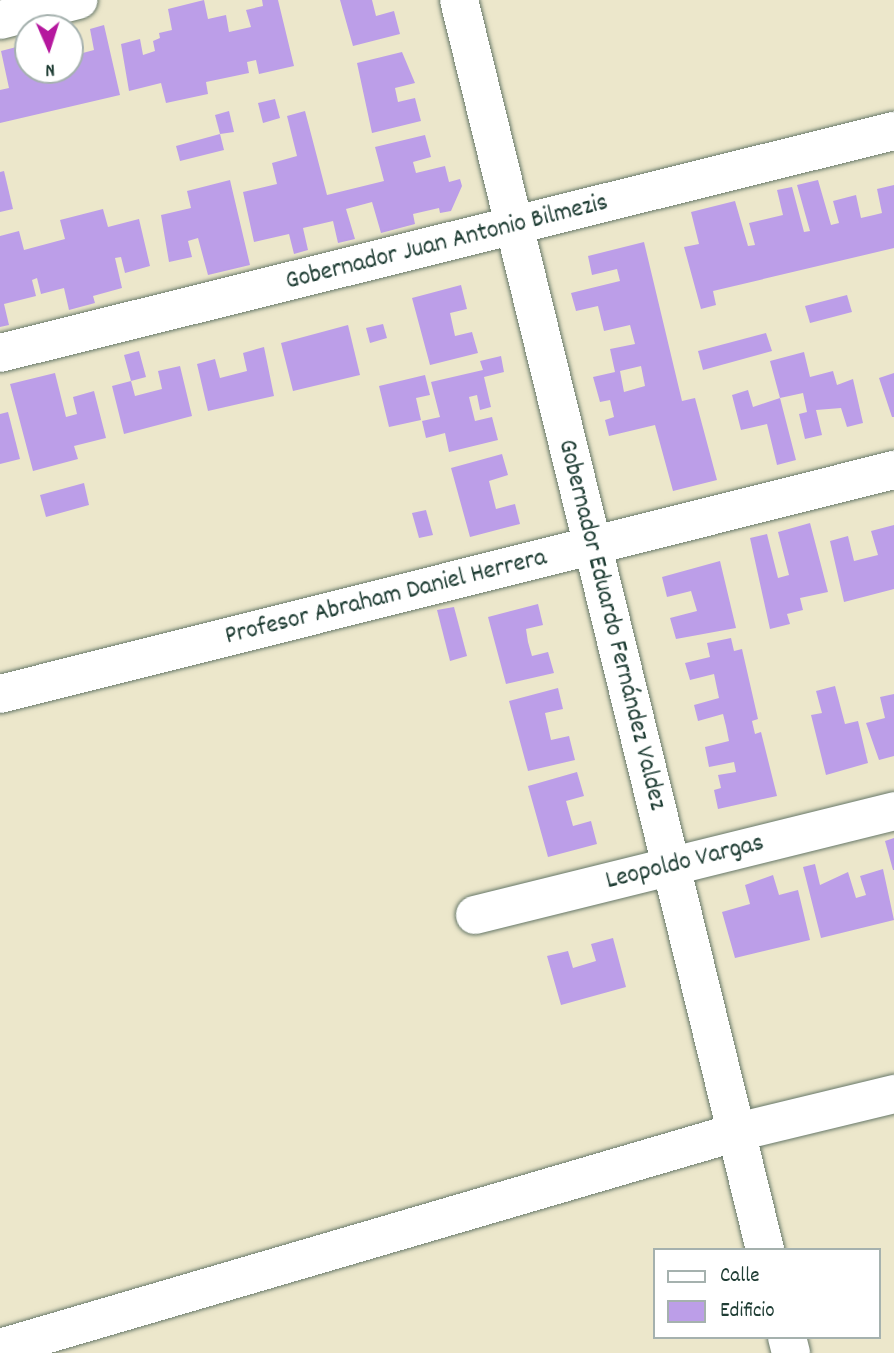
<!DOCTYPE html>
<html>
<head>
<meta charset="utf-8">
<style>
	body { margin:0 }
	#map { position:relative; width:894px; height:1353px; overflow:hidden; background:#ece7cb; font-family:Dekko,sans-serif }
	div>[style] { position:absolute }
	.building>* { inset:0; background:#bc9ee8 }
	.roads { filter:drop-shadow(0 0 2px #677869) drop-shadow(0 0 2px #677869) }
	.minor>* { height:38px; margin:-19px; padding:0 19px; transform-origin:19px; border-radius:19px; background:#fff }
	span { translate:-50% -50%; white-space:nowrap; text-align:center; line-height:1.15; -webkit-text-stroke:7px #fff; paint-order:stroke }
	.street-label { font-size:26px; color:#1f3d34 }
	.legend { position:absolute; left:653px; top:1248px; width:228px; height:91px; box-sizing:border-box; background:#fff; border:2px solid #a5b1ae; margin:0; padding:9px 12px; list-style:none; font-size:21px; color:#1f3d34 }
	.legend li { display:flex; align-items:center; gap:14px; height:35px }
	.legend b { width:35px; border:2px solid #a5b1ae }
	.north { position:absolute; left:14px; top:14px; width:70px; height:70px; box-sizing:border-box; background:#fff; border:2px solid #a5b1ae; border-radius:50%; rotate:177deg; font-size:19px; font-weight:700; line-height:28px; text-align:center; color:#1f3d34 }
	.north::after { content:''; display:block; margin:auto; width:24px; height:32px; background:#b5179e; clip-path:polygon(50% 0,100% 100%,50% 72%,0 100%) }
</style>
</head>
<body>
<div id="map">
	<div class="building">
		<i style="clip-path:polygon(204px 0,208px 19px,226px 15px,229px 32px,251px 27px,246px 10px,263px 6px,262px 0,278px 0,294px 66px,259px 74px,256px 60px,247px 62px,249px 73px,206px 82px,208px 94px,166px 103px,161px 83px,129px 91px,121px 44px,140px 39px,143px 55px,155px 51px,153px 41px,160px 38px,159px 33px,172px 30px,168px 9px)"></i>
		<i style="clip-path:polygon(340px 0,372px 0,376px 16px,394px 11px,400px 34px,353px 46px)"></i>
		<i style="clip-path:polygon(104px 25px,120px 95px,0 123px,0 90px,9px 88px,1px 51px,28px 44px,28px 70px,70px 70px,70px 34px,74px 33px,79px 54px,94px 50px,90px 29px)"></i>
		<i style="clip-path:polygon(402px 52px,415px 83px,395px 88px,398px 102px,415px 98px,421px 121px,372px 133px,357px 63px)"></i>
		<i style="clip-path:polygon(275px 99px,280px 118px,263px 123px,258px 103px)"></i>
		<i style="clip-path:polygon(229px 111px,234px 132px,220px 134px,215px 115px)"></i>
		<i style="clip-path:polygon(305px 111px,327px 195px,384px 181px,375px 147px,425px 135px,431px 157px,413px 162px,416px 173px,445px 166px,449px 182px,460px 179px,462px 186px,451px 211px,440px 213px,439px 208px,413px 214px,415px 224px,381px 233px,372px 202px,346px 209px,355px 239px,338px 243px,333px 221px,303px 228px,308px 250px,294px 254px,289px 234px,254px 242px,243px 192px,277px 184px,272px 163px,297px 156px,287px 116px)"></i>
		<i style="clip-path:polygon(220px 134px,224px 150px,180px 161px,176px 146px)"></i>
		<i style="clip-path:polygon(4px 171px,13px 209px,0 212px,0 172px)"></i>
		<i style="clip-path:polygon(230px 180px,250px 265px,208px 275px,198px 238px,188px 241px,192px 257px,169px 262px,161px 215px,191px 208px,187px 191px)"></i>
		<i style="clip-path:polygon(818px 180px,831px 225px,839px 223px,833px 201px,856px 195px,861px 218px,874px 215px,882px 213px,877px 189px,894px 185px,894px 248px,713px 291px,716px 305px,701px 309px,684px 247px,699px 244px,691px 212px,735px 201px,748px 246px,755px 245px,749px 223px,783px 215px,777px 190px,792px 187px,804px 232px,810px 231px,797px 185px)"></i>
		<i style="clip-path:polygon(103px 209px,108px 227px,139px 219px,150px 266px,125px 273px,121px 257px,115px 258px,122px 288px,93px 296px,95px 303px,69px 310px,64px 288px,41px 294px,37px 278px,32px 280px,36px 296px,4px 304px,9px 325px,0 327px,0 236px,19px 231px,24px 250px,65px 239px,60px 220px)"></i>
		<i style="clip-path:polygon(evenodd,644px 242px,682px 401px,695px 398px,717px 480px,673px 491px,655px 425px,609px 436px,605px 420px,614px 417px,610px 400px,600px 402px,593px 377px,615px 372px,610px 349px,635px 344px,630px 325px,604px 331px,598px 306px,576px 311px,571px 293px,620px 281px,617px 269px,592px 275px,588px 256px,644px 242px,641px 366px,645px 386px,624px 392px,620px 371px,641px 366px)"></i>
		<i style="clip-path:polygon(461px 285px,467px 309px,450px 313px,455px 336px,472px 332px,478px 353px,430px 365px,412px 298px)"></i>
		<i style="clip-path:polygon(847px 295px,852px 312px,810px 323px,805px 306px)"></i>
		<i style="clip-path:polygon(383px 324px,387px 338px,370px 343px,366px 328px)"></i>
		<i style="clip-path:polygon(348px 325px,360px 375px,293px 391px,281px 343px)"></i>
		<i style="clip-path:polygon(766px 333px,772px 351px,703px 370px,698px 351px)"></i>
		<i style="clip-path:polygon(264px 347px,274px 396px,208px 411px,197px 364px,215px 359px,220px 378px,247px 371px,243px 353px)"></i>
		<i style="clip-path:polygon(139px 351px,146px 377px,131px 381px,135px 396px,162px 389px,158px 371px,180px 366px,192px 416px,124px 434px,112px 386px,131px 381px,124px 355px)"></i>
		<i style="clip-path:polygon(804px 352px,810px 377px,833px 371px,837px 385px,853px 379px,863px 423px,847px 427px,841px 408px,816px 410px,822px 435px,805px 439px,799px 414px,807px 412px,803px 393px,780px 398px,770px 361px)"></i>
		<i style="clip-path:polygon(501px 356px,504px 372px,484px 377px,491px 407px,480px 410px,477px 395px,469px 397px,475px 421px,492px 417px,498px 440px,449px 452px,445px 433px,426px 438px,422px 421px,440px 417px,431px 382px,483px 370px,480px 361px)"></i>
		<i style="clip-path:polygon(55px 373px,66px 417px,77px 414px,73px 397px,94px 391px,106px 438px,74px 446px,78px 459px,33px 471px,10px 384px)"></i>
		<i style="clip-path:polygon(894px 373px,894px 417px,892px 417px,879px 378px)"></i>
		<i style="clip-path:polygon(425px 375px,430px 395px,416px 398px,421px 420px,389px 427px,379px 386px)"></i>
		<i style="clip-path:polygon(748px 390px,753px 407px,780px 398px,796px 460px,777px 465px,767px 424px,741px 430px,732px 395px)"></i>
		<i style="clip-path:polygon(8px 412px,20px 459px,0 464px,0 414px)"></i>
		<i style="clip-path:polygon(502px 454px,508px 475px,489px 481px,496px 509px,515px 504px,520px 524px,470px 537px,451px 468px)"></i>
		<i style="clip-path:polygon(84px 483px,89px 505px,46px 517px,40px 495px)"></i>
		<i style="clip-path:polygon(426px 510px,433px 535px,419px 538px,412px 513px)"></i>
		<i style="clip-path:polygon(810px 523px,828px 592px,800px 598px,803px 610px,787px 614px,790px 624px,770px 629px,750px 538px,767px 534px,778px 578px,789px 575px,778px 532px)"></i>
		<i style="clip-path:polygon(894px 525px,894px 589px,844px 602px,830px 541px,848px 536px,854px 561px,878px 555px,871px 531px)"></i>
		<i style="clip-path:polygon(720px 561px,736px 628px,676px 639px,670px 618px,697px 611px,691px 591px,667px 597px,662px 577px)"></i>
		<i style="clip-path:polygon(538px 604px,543px 625px,526px 629px,528px 642px,532px 656px,548px 652px,554px 673px,506px 684px,488px 617px)"></i>
		<i style="clip-path:polygon(454px 607px,467px 656px,450px 661px,437px 610px)"></i>
		<i style="clip-path:polygon(731px 638px,734px 651px,742px 649px,758px 719px,752px 721px,755px 734px,761px 732px,777px 796px,718px 809px,714px 790px,721px 788px,718px 775px,736px 772px,734px 762px,709px 767px,705px 747px,729px 741px,726px 726px,723px 714px,698px 721px,694px 705px,719px 698px,714px 674px,690px 680px,685px 663px,710px 657px,707px 643px)"></i>
		<i style="clip-path:polygon(835px 686px,845px 724px,858px 721px,868px 763px,826px 775px,811px 715px,822px 713px,816px 691px)"></i>
		<i style="clip-path:polygon(558px 688px,563px 709px,545px 713px,551px 740px,569px 736px,575px 760px,528px 771px,509px 701px)"></i>
		<i style="clip-path:polygon(894px 694px,894px 756px,879px 760px,866px 723px,885px 718px,880px 697px)"></i>
		<i style="clip-path:polygon(577px 772px,584px 796px,566px 801px,573px 826px,591px 821px,597px 844px,548px 857px,528px 786px)"></i>
		<i style="clip-path:polygon(894px 838px,894px 870px,893px 870px,885px 841px)"></i>
		<i style="clip-path:polygon(815px 864px,820px 885px,848px 872px,856px 898px,866px 895px,860px 876px,883px 869px,894px 920px,821px 938px,803px 867px)"></i>
		<i style="clip-path:polygon(773px 875px,779px 895px,798px 890px,810px 940px,735px 958px,722px 912px,750px 904px,745px 885px)"></i>
		<i style="clip-path:polygon(613px 938px,626px 987px,561px 1005px,547px 956px,568px 951px,573px 968px,596px 961px,591px 944px)"></i>
	</div>
	<div class="roads">
		<div class="minor">
			<i style="left:459px;top:0;width:1287px;rotate:76.24deg"></i>
			<i style="left:0;top:20px;width:81px;rotate:-14.4deg"></i>
			<i style="left:0;top:353px;width:921px;rotate:-13.95deg"></i>
			<i style="left:0;top:694px;width:922px;rotate:-14.07deg"></i>
			<i style="left:475px;top:915px;width:432px;rotate:-13.9deg"></i>
			<i style="left:787px;top:1337px;width:16px;rotate:76deg"></i>
			<i style="left:0;top:1348px;width:768px;rotate:-16.33deg"></i>
			<i style="left:737px;top:1132px;width:162px;rotate:-13.6deg"></i>
		</div>
	</div>
	<div class="street-label">
		<span style="left:447px;top:243px;rotate:-14deg">Gobernador Juan Antonio Bilmezis</span>
		<span style="left:386px;top:598px;rotate:-14deg">Profesor Abraham Daniel Herrera</span>
		<span style="left:611px;top:625px;rotate:76deg">Gobernador Eduardo Fernández Valdez</span>
		<span style="left:685px;top:863px;rotate:-14deg">Leopoldo Vargas</span>
	</div>
	<ul class="legend">
	<li><b style="height:9px;background:#fff"></b>Calle</li>
	<li><b style="height:19px;background:#bc9ee8"></b>Edificio</li>
	</ul>
	<div class="north">N</div>
</div>
</body>
</html>
